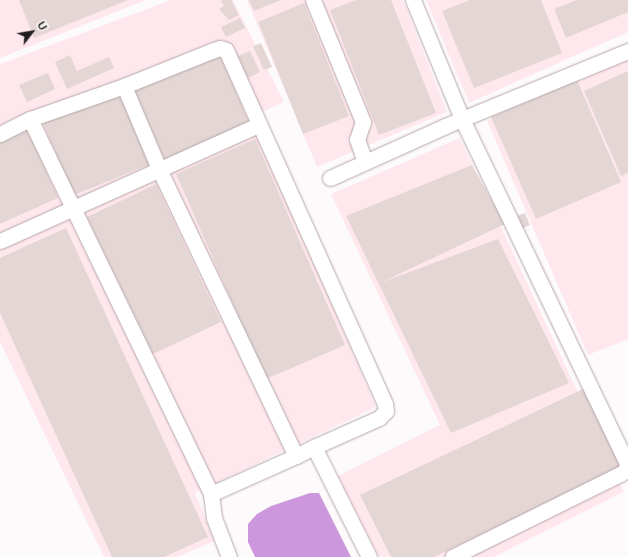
<!DOCTYPE html>
<html>
<head>
<meta charset="utf-8">
<style>
	body { margin:0 }
	#map { position:relative; width:628px; height:557px; overflow:hidden; background:#fdfafb; font-family:Helvetica,sans-serif }
	div>[style] { position:absolute }
	.built>* { inset:0; background:#ffe8ed }
	.water>* { inset:0; background:#cd97dd }
	.building>* { inset:0; background:#e4d6d4 }
	.roads { filter:drop-shadow(0 0 1px #b4a6a9) drop-shadow(0 0 1px #b4a6a9) }
	.minor>* { height:15px; margin:-7.5px; padding:0 7.5px; transform-origin:7.5px; border-radius:7.5px; background:#fff }
	span { translate:-50% -50%; white-space:nowrap; text-align:center; line-height:1.15; -webkit-text-stroke:4px #fdfafb; paint-order:stroke }
	.north { position:absolute; left:12px; top:12px; width:40px; height:40px; -webkit-text-stroke:3px #fdfafb; paint-order:stroke; rotate:59deg; font-size:11px; font-weight:700; line-height:16px; text-align:center; color:#201b1c }
	.north::after { content:''; display:block; margin:auto; width:14px; height:18px; background:#201b1c; clip-path:polygon(50% 0,100% 100%,50% 72%,0 100%) }
</style>
</head>
<body>
<div id="map">
	<div class="built">
		<i style="clip-path:polygon(0 0,146px 0,0 58px)"></i>
		<i style="clip-path:polygon(171px 0,233px 0,284px 102px,252px 117px,376px 407px,195px 493px,215px 541px,176px 557px,104px 557px,0 342px,0 64px)"></i>
		<i style="clip-path:polygon(247px 0,403px 0,447px 112px,317px 167px)"></i>
		<i style="clip-path:polygon(426px 0,628px 0,628px 32px,469px 103px)"></i>
		<i style="clip-path:polygon(628px 59px,628px 339px,588px 355px,487px 121px)"></i>
		<i style="clip-path:polygon(460px 138px,624px 492px,494px 557px,379px 557px,338px 476px,440px 425px,331px 194px)"></i>
	</div>
	<div class="water">
		<i style="clip-path:polygon(310px 493px,319px 493px,351px 557px,255px 557px,248px 542px,248px 524px,257px 514px,271px 506px)"></i>
	</div>
	<div class="building">
		<i style="clip-path:polygon(19px 0,128px 0,34px 38px)"></i>
		<i style="clip-path:polygon(221px 0,231px 0,239px 15px,229px 20px,219px 9px,224px 6px)"></i>
		<i style="clip-path:polygon(249px 0,281px 0,254px 11px)"></i>
		<i style="clip-path:polygon(356px 0,391px 0,436px 113px,379px 135px,330px 10px)"></i>
		<i style="clip-path:polygon(470px 0,541px 0,562px 53px,474px 88px,442px 11px)"></i>
		<i style="clip-path:polygon(577px 0,628px 0,628px 12px,566px 38px,554px 9px)"></i>
		<i style="clip-path:polygon(304px 3px,349px 116px,303px 134px,258px 22px)"></i>
		<i style="clip-path:polygon(240px 18px,245px 28px,226px 37px,221px 27px)"></i>
		<i style="clip-path:polygon(261px 43px,272px 67px,264px 70px,253px 46px)"></i>
		<i style="clip-path:polygon(218px 51px,250px 125px,165px 161px,134px 89px)"></i>
		<i style="clip-path:polygon(250px 51px,260px 72px,248px 78px,238px 56px)"></i>
		<i style="clip-path:polygon(70px 55px,77px 71px,109px 57px,114px 68px,67px 89px,55px 62px)"></i>
		<i style="clip-path:polygon(628px 71px,628px 173px,621px 176px,584px 91px)"></i>
		<i style="clip-path:polygon(48px 73px,55px 89px,27px 102px,19px 85px)"></i>
		<i style="clip-path:polygon(577px 80px,621px 182px,536px 219px,491px 117px)"></i>
		<i style="clip-path:polygon(122px 90px,153px 163px,74px 195px,43px 123px)"></i>
		<i style="clip-path:polygon(26px 127px,58px 198px,0 224px,0 139px)"></i>
		<i style="clip-path:polygon(255px 139px,345px 345px,266px 379px,176px 174px)"></i>
		<i style="clip-path:polygon(472px 165px,505px 224px,380px 283px,498px 239px,569px 383px,451px 433px,346px 216px)"></i>
		<i style="clip-path:polygon(156px 184px,221px 322px,153px 354px,87px 217px)"></i>
		<i style="clip-path:polygon(525px 213px,530px 225px,523px 228px,517px 216px)"></i>
		<i style="clip-path:polygon(66px 228px,208px 537px,164px 557px,112px 557px,0 313px,0 258px)"></i>
		<i style="clip-path:polygon(583px 389px,622px 466px,434px 557px,391px 557px,360px 495px)"></i>
	</div>
	<div class="roads">
		<div class="minor">
			<i style="left:313px;top:0;width:132px;rotate:67.7deg"></i>
			<i style="left:363px;top:122px;width:18px;rotate:109deg"></i>
			<i style="left:357px;top:139px;width:24px;rotate:71deg"></i>
			<i style="left:413px;top:0;width:129px;rotate:67.6deg"></i>
			<i style="left:462px;top:119px;width:382px;rotate:64.4deg"></i>
			<i style="left:627px;top:463px;width:7px;rotate:98deg"></i>
			<i style="left:626px;top:470px;width:7px;rotate:146deg"></i>
			<i style="left:620px;top:474px;width:187px;rotate:153.7deg"></i>
			<i style="left:124px;top:86px;width:90px;rotate:67.1deg"></i>
			<i style="left:159px;top:169px;width:318px;rotate:64.5deg"></i>
			<i style="left:296px;top:456px;width:20px;rotate:-27deg"></i>
			<i style="left:30px;top:119px;width:416px;rotate:64.2deg"></i>
			<i style="left:0;top:134px;width:34px;rotate:-27deg"></i>
			<i style="left:30px;top:119px;width:100px;rotate:-19.3deg"></i>
			<i style="left:124px;top:86px;width:94px;rotate:-21.9deg"></i>
			<i style="left:211px;top:51px;width:9px;rotate:-18deg"></i>
			<i style="left:220px;top:48px;width:6px;rotate:18deg"></i>
			<i style="left:226px;top:50px;width:388px;rotate:65.8deg"></i>
			<i style="left:385px;top:404px;width:7px;rotate:82deg"></i>
			<i style="left:386px;top:411px;width:10px;rotate:135deg"></i>
			<i style="left:379px;top:418px;width:71px;rotate:156deg"></i>
			<i style="left:314px;top:447px;width:123px;rotate:63.4deg"></i>
			<i style="left:330px;top:178px;width:126px;rotate:-24.3deg"></i>
			<i style="left:445px;top:126px;width:198px;rotate:-22.3deg"></i>
			<i style="left:0;top:241px;width:283px;rotate:-24.2deg"></i>
			<i style="left:229px;top:557px;width:42px;rotate:-111deg"></i>
			<i style="left:214px;top:518px;width:24px;rotate:-97deg"></i>
			<i style="left:211px;top:494px;width:93px;rotate:-24.1deg"></i>
		</div>
	</div>
	<div class="north">U</div>
</div>
</body>
</html>
